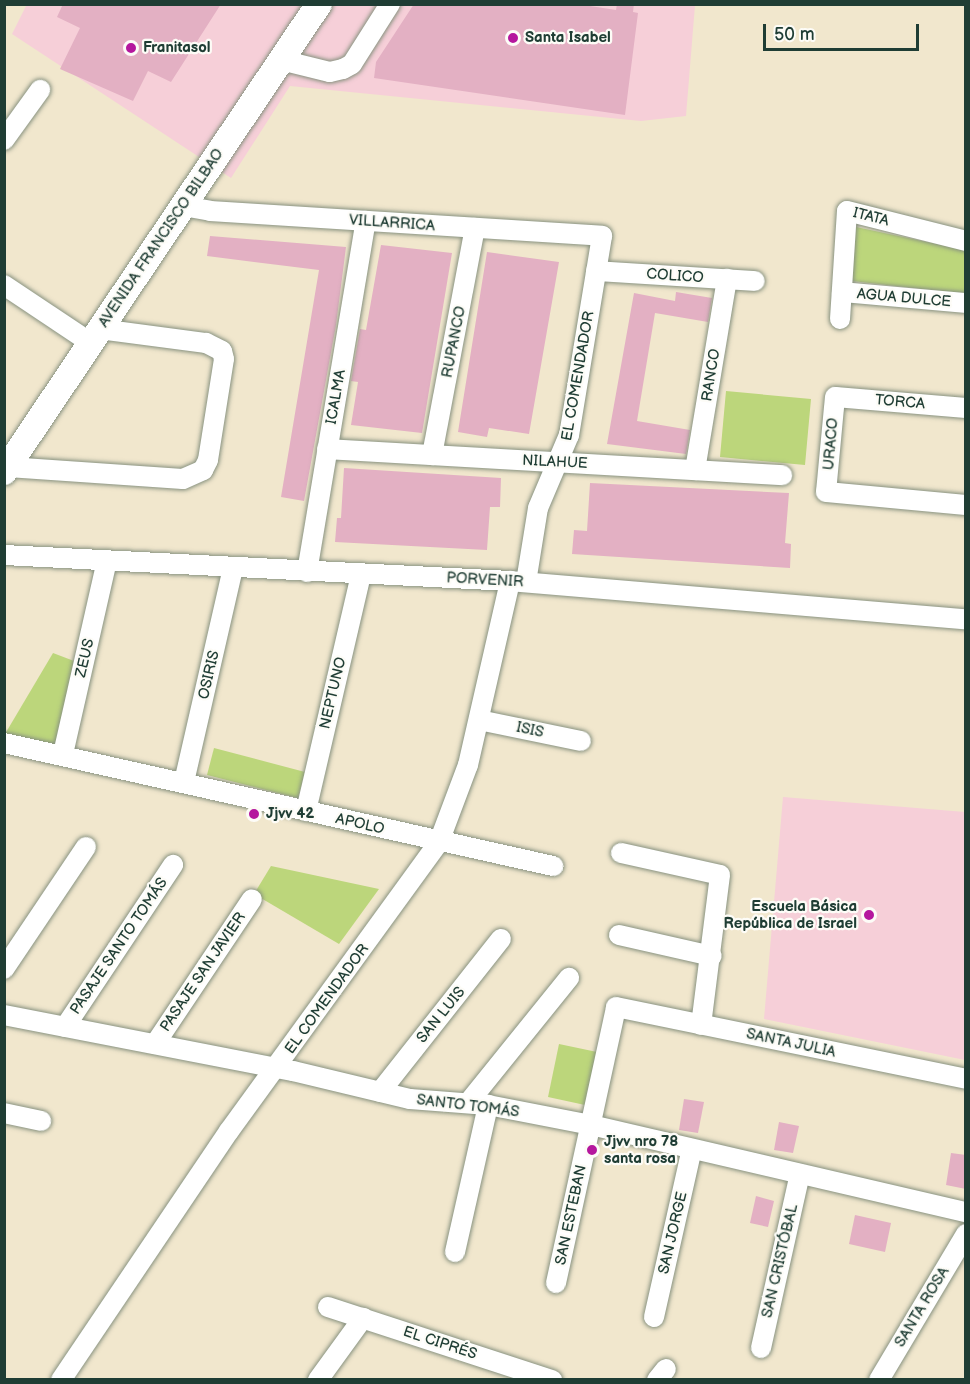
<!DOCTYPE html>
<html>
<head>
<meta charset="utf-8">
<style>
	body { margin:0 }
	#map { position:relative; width:970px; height:1384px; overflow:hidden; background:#f1e7cd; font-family:"Balsamiq Sans",sans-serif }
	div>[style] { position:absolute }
	.built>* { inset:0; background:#f6cfd8 }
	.green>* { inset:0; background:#bcd67b }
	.building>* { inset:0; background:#e3b0c3 }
	.roads { filter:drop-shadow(0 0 2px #889280) drop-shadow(0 0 2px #889280) }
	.minor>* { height:20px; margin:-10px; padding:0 10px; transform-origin:10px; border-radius:10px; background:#fff }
	.major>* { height:26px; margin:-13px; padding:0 13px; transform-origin:13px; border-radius:13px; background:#fff }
	.dots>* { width:16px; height:16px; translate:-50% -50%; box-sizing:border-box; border:3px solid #fdfcf7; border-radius:50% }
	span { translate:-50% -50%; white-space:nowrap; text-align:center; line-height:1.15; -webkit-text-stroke:4.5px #fdfcf7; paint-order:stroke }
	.poi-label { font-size:15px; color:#1f3d34; font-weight:700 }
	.left { translate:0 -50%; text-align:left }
	.right { translate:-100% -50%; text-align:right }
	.street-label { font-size:15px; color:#1f3d34 }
	.frame { position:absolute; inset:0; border:6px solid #1f3d34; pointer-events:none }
	.scale { position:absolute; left:763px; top:24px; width:156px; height:27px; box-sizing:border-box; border:3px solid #1f3d34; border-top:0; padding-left:8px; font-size:18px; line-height:21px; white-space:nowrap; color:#1f3d34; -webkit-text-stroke:4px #fdfcf7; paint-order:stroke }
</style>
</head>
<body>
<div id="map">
	<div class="built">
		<i style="clip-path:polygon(27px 4px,695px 5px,686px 116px,641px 121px,290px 86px,231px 178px,12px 34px)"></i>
		<i style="clip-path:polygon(783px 797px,965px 812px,965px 1060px,764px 1019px)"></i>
	</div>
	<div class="green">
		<i style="clip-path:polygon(856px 227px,965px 250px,965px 294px,852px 281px)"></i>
		<i style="clip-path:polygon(726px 391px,811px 399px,805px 465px,720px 457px)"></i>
		<i style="clip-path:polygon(53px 653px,74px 661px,56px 752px,5px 734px)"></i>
		<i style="clip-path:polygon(214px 748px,305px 772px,298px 798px,207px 775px)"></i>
		<i style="clip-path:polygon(271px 866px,379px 889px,339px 944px,254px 894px)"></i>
		<i style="clip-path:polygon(559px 1044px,597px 1052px,585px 1105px,548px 1097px)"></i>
	</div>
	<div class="building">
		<i style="clip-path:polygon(63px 4px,221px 4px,171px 82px,148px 71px,133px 101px,60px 69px,80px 28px,57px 17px)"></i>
		<i style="clip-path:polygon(414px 4px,577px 4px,616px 10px,617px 4px,634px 4px,633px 12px,638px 13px,625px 115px,374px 78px,376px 62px)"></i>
		<i style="clip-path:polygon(210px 236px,346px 247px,336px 325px,304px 501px,281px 497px,319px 270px,207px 256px)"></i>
		<i style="clip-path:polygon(381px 245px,452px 253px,422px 433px,351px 425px,358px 382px,351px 381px,360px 329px,366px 330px)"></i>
		<i style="clip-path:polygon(487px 252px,559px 262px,529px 434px,489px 428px,487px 437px,458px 432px)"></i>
		<i style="clip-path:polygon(676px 292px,712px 298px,708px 322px,655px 313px,637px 421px,690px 430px,686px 454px,607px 444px,634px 293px,675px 301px)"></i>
		<i style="clip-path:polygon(344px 468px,501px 478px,500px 507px,490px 507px,487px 550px,335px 542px,337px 518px,341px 518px)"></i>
		<i style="clip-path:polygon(590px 483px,789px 493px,785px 543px,791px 544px,790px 568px,572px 554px,574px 530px,587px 531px)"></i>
		<i style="clip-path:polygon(684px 1099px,704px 1102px,698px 1133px,679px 1130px)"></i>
		<i style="clip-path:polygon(779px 1122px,799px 1126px,793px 1153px,774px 1150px)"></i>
		<i style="clip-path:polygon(951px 1153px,966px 1155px,966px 1189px,946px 1185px)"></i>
		<i style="clip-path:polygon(756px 1196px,774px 1201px,768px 1227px,750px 1223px)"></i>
		<i style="clip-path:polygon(855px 1215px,891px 1223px,885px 1252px,849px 1244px)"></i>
	</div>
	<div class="roads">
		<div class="minor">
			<i style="left:281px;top:60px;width:50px;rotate:13.8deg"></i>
			<i style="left:330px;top:72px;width:13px;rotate:-13deg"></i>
			<i style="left:343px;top:69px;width:10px;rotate:-29deg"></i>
			<i style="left:352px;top:64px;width:71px;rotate:-57.7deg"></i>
			<i style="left:4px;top:140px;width:62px;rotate:-54.2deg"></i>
			<i style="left:183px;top:206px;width:27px;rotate:10deg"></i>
			<i style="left:210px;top:211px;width:393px;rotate:3.6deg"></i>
			<i style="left:602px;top:236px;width:202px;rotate:99.4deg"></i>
			<i style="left:569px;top:435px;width:79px;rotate:113deg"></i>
			<i style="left:538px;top:508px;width:75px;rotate:99.2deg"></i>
			<i style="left:596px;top:271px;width:159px;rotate:3.6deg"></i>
			<i style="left:4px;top:285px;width:105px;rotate:33.7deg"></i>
			<i style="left:842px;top:292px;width:124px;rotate:5.1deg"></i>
			<i style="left:840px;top:319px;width:108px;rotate:-86.3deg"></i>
			<i style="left:847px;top:211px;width:123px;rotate:14.1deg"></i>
			<i style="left:966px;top:408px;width:131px;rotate:-175.2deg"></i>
			<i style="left:835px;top:397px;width:95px;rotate:95.4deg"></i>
			<i style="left:826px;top:492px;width:141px;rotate:5.3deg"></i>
			<i style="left:327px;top:449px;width:456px;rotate:3.3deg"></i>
			<i style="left:432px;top:455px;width:231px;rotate:-79.3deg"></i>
			<i style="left:8px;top:467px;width:175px;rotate:3.9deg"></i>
			<i style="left:183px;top:479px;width:22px;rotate:-24deg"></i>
			<i style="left:203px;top:470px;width:11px;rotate:-63deg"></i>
			<i style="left:208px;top:460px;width:102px;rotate:-81deg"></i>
			<i style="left:224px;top:359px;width:8px;rotate:-104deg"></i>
			<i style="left:222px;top:351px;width:18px;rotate:-153deg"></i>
			<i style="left:206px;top:343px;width:107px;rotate:-172.5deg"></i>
			<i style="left:695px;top:470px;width:194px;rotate:-80.5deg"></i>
			<i style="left:4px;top:555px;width:507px;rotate:2.94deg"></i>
			<i style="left:510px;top:581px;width:458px;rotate:4.8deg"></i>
			<i style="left:307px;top:572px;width:356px;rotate:-80.5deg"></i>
			<i style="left:479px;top:720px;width:104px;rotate:11.6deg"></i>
			<i style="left:4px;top:743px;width:563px;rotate:12.63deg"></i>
			<i style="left:63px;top:754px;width:198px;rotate:-77.2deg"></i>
			<i style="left:184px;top:782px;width:220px;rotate:-77.1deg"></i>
			<i style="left:306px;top:811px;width:242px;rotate:-76.9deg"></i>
			<i style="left:621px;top:853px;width:101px;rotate:12.5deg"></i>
			<i style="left:720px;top:875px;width:151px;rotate:97.2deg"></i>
			<i style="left:619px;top:935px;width:95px;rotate:12.7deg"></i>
			<i style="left:4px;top:969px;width:147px;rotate:-56.1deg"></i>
			<i style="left:4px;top:1015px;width:294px;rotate:11deg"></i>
			<i style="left:293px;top:1071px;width:120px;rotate:13.5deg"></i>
			<i style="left:410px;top:1099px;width:78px;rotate:4.4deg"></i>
			<i style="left:488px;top:1105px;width:105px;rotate:11deg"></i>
			<i style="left:591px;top:1125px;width:385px;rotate:13.1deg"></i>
			<i style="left:65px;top:1027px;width:195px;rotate:-56.3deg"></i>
			<i style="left:155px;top:1044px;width:174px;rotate:-56.2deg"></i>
			<i style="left:380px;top:1092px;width:195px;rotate:-51.7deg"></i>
			<i style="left:468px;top:1103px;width:161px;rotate:-51.1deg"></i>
			<i style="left:4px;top:1113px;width:38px;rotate:12deg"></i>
			<i style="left:455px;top:1252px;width:151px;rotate:-77.3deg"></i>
			<i style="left:556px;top:1283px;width:282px;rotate:-77.7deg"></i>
			<i style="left:616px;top:1007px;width:357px;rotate:11.6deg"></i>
			<i style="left:328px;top:1307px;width:236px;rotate:18.1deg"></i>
			<i style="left:654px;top:1317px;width:172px;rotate:-77.3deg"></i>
			<i style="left:761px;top:1348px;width:178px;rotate:-77.4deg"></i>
			<i style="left:61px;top:1380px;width:300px;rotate:-56deg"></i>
			<i style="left:229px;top:1131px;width:357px;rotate:-54deg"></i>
			<i style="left:439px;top:842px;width:82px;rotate:-69.4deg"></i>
			<i style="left:468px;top:765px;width:189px;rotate:-77.1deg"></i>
			<i style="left:318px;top:1380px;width:77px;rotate:-54deg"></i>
			<i style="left:657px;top:1380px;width:14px;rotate:-51deg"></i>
			<i style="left:879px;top:1380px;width:170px;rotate:-59.2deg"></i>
		</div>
		<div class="major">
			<i style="left:4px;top:472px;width:564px;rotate:-56.06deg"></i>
		</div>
	</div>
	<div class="dots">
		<i style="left:513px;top:38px;background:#b5179e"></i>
		<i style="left:131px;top:48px;background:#b5179e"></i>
		<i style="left:254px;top:814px;background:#b5179e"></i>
		<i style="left:869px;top:915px;background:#b5179e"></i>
		<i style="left:592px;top:1150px;background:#b5179e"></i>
	</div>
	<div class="poi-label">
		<span class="left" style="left:525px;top:38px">Santa Isabel</span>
		<span class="left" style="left:143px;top:48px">Franitasol</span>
		<span class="left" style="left:266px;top:814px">Jjvv 42</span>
		<span class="right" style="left:857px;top:915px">Escuela Básica<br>República de Israel</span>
		<span class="left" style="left:604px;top:1150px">Jjvv nro 78<br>santa rosa</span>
	</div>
	<div class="street-label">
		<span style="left:871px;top:217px;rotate:14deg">ITATA</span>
		<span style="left:392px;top:223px;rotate:4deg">VILLARRICA</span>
		<span style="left:161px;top:238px;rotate:-56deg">AVENIDA FRANCISCO BILBAO</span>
		<span style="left:675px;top:276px;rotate:4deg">COLICO</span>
		<span style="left:904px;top:298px;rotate:5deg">AGUA DULCE</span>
		<span style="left:454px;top:342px;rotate:-79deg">RUPANCO</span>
		<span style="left:711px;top:375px;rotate:-81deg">RANCO</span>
		<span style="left:578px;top:376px;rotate:-80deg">EL COMENDADOR</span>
		<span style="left:336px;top:397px;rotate:-80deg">ICALMA</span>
		<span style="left:900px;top:402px;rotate:5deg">TORCA</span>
		<span style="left:831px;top:444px;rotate:-85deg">URACO</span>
		<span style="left:555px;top:462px;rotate:3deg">NILAHUE</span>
		<span style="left:485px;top:580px;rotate:3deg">PORVENIR</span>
		<span style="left:85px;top:658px;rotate:-77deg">ZEUS</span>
		<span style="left:209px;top:675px;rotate:-77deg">OSIRIS</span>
		<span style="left:333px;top:693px;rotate:-77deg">NEPTUNO</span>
		<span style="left:530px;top:730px;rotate:12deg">ISIS</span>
		<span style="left:360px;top:824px;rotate:13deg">APOLO</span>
		<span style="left:119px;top:946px;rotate:-56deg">PASAJE SANTO TOMÁS</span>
		<span style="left:203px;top:972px;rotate:-56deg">PASAJE SAN JAVIER</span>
		<span style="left:327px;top:999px;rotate:-54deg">EL COMENDADOR</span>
		<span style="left:441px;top:1015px;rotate:-51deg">SAN LUIS</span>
		<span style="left:791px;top:1043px;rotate:12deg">SANTA JULIA</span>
		<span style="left:468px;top:1106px;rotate:7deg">SANTO TOMÁS</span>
		<span style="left:571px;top:1215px;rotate:-78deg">SAN ESTEBAN</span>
		<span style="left:673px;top:1233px;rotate:-77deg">SAN JORGE</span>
		<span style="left:780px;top:1261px;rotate:-77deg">SAN CRISTÓBAL</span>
		<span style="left:922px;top:1307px;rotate:-59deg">SANTA ROSA</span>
		<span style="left:440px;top:1343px;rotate:18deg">EL CIPRÉS</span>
	</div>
	<div class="frame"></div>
	<div class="scale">50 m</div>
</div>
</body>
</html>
